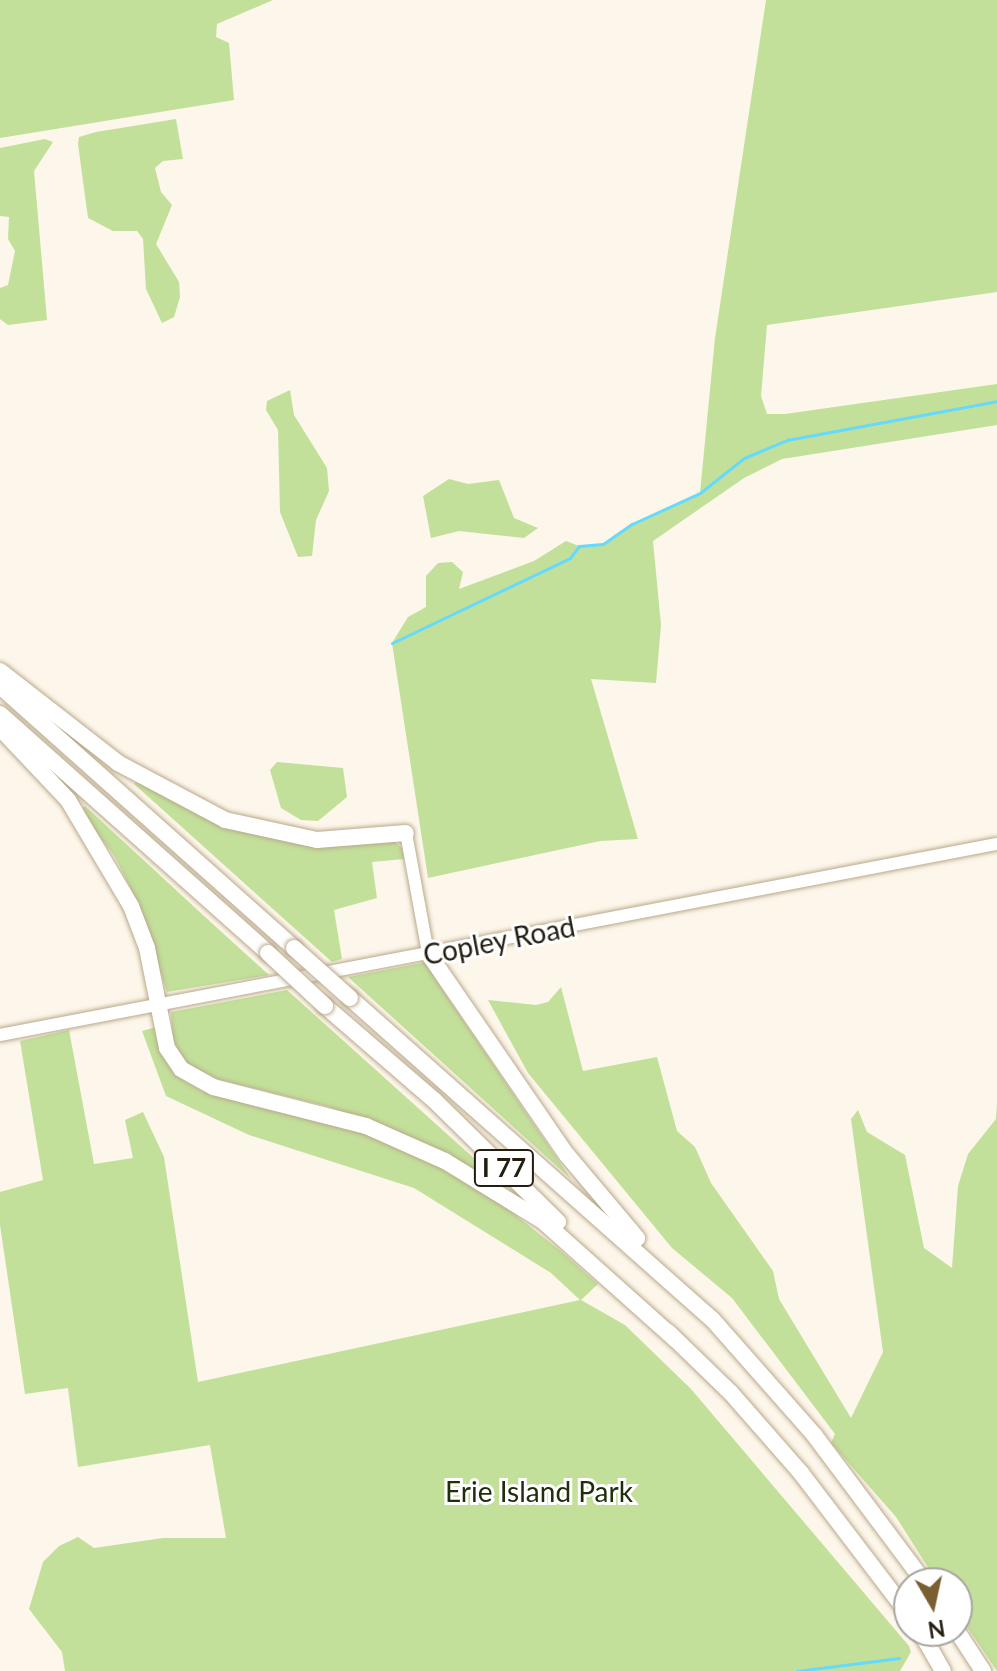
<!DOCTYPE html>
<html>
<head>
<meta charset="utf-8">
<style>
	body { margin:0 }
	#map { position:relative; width:997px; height:1671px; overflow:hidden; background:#fdf6ea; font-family:Lato,sans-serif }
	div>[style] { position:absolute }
	.green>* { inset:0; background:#c2e09a }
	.stream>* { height:3px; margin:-1.5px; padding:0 1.5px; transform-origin:1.5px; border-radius:1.5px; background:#63dafe }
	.roads { filter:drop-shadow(0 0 2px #b9a98b) drop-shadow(0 0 2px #b9a98b) }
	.secondary>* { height:12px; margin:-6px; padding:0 6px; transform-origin:6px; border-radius:6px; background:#fff }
	.motorway>* { height:16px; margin:-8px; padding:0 8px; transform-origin:8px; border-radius:8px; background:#fff }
	.bridges { filter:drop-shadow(0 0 2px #b9a98b) drop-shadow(0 0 2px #b9a98b) }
	.motorway-bridge>* { height:16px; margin:-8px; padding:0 8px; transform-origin:8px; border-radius:8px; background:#fff }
	span { translate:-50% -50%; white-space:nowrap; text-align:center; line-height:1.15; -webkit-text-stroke:6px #fff; paint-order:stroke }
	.shield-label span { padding:2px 6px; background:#fff; border:2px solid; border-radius:6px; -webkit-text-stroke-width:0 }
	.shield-label { font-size:26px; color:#231d12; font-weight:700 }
	.street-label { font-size:28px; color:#231d12 }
	.park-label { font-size:28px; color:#212e0b }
	.north { position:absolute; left:893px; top:1567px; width:80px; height:80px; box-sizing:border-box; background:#fff; border:2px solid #a7a5a0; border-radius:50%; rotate:171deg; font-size:22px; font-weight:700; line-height:32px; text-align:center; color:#231d12 }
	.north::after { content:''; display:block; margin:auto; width:28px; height:36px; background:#7a5f31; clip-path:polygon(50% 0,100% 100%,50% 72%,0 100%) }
</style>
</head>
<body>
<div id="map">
	<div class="green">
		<i style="clip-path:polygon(0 0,273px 0,217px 24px,216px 37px,229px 43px,234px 100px,0 138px)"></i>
		<i style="clip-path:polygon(766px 0,997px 0,997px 292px,767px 325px,761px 396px,767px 414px,785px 414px,997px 384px,997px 425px,782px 459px,744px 478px,653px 541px,661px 625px,656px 683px,591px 679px,638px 839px,600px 841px,428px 878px,392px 643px,408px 617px,426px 607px,426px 576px,438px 563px,452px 562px,463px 572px,459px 589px,534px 561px,566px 541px,579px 546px,603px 544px,632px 524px,700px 493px,715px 338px)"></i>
		<i style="clip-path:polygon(176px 119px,183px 159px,163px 161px,155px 168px,161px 192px,172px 205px,156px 244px,179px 282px,180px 297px,174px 317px,162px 323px,146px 289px,143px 239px,137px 231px,113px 231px,88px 218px,78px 144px,79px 137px,96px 132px)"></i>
		<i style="clip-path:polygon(45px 139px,53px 142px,34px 171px,47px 320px,8px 325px,0 319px,0 288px,8px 285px,15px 251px,8px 239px,9px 217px,0 216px,0 148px)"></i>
		<i style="clip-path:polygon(290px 390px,294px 415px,327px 468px,329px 491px,316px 520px,312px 556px,298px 557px,280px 512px,278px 430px,266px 410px,267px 401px)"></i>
		<i style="clip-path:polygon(449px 479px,468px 484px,499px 480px,514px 518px,538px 528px,524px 538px,459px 531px,431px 538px,423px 496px)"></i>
		<i style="clip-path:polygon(277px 762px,343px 768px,347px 797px,318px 821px,301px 820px,281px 808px,270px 770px)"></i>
		<i style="clip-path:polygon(137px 781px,223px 826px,393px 840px,402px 848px,404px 859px,372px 862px,377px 898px,334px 910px,342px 959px,332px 962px,134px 784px)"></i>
		<i style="clip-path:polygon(85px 806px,203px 915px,269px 975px,167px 992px,135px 897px,115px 857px,80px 810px)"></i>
		<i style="clip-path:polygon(427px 962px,436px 980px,571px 1179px,348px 977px)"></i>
		<i style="clip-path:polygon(561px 987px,583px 1071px,657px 1057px,677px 1131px,695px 1147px,711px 1183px,773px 1271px,779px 1299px,851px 1418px,883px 1352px,851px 1119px,858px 1110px,867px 1132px,905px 1155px,924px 1248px,952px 1268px,958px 1186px,968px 1154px,996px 1119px,997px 1102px,997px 1671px,957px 1612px,957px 1583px,938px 1583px,896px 1517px,831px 1443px,835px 1434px,732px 1298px,672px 1248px,528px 1073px,488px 1000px,536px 1005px,548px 1002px)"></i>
		<i style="clip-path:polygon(287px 990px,506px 1187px,422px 1142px,326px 1106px,193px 1073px,173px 1046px,171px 1012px)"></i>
		<i style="clip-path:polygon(156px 1027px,164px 1056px,180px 1078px,202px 1091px,345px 1125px,416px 1155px,485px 1191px,562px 1252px,598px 1284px,581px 1300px,625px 1325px,691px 1389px,909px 1646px,911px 1652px,900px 1671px,65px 1671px,62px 1652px,29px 1609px,43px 1562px,59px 1546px,78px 1537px,94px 1548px,163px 1538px,226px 1538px,210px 1445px,78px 1467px,68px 1388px,25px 1394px,0 1225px,0 1192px,43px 1180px,20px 1041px,69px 1030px,94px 1164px,133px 1158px,125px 1120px,143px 1112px,164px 1157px,198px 1382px,580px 1300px,551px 1273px,414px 1188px,249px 1135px,166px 1096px,142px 1031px)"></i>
	</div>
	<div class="stream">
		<i style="left:392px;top:643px;width:197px;rotate:-25.5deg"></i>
		<i style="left:570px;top:558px;width:15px;rotate:-53deg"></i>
		<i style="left:579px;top:546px;width:24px;rotate:-5deg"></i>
		<i style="left:603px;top:544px;width:35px;rotate:-35deg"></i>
		<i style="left:632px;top:524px;width:75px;rotate:-24.5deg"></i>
		<i style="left:700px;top:493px;width:56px;rotate:-38.5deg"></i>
		<i style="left:744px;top:458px;width:47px;rotate:-22.7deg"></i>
		<i style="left:787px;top:440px;width:214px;rotate:-10.5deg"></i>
		<i style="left:797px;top:1671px;width:103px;rotate:-7.3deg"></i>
	</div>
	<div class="roads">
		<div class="secondary">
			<i style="left:406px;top:833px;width:122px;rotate:79.6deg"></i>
			<i style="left:0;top:1035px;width:1015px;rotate:-10.85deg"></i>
		</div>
		<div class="motorway">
			<i style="left:0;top:671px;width:150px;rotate:37.9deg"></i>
			<i style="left:118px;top:763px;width:121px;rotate:28deg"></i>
			<i style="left:225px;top:820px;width:94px;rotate:12.3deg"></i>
			<i style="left:317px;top:840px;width:89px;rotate:-4.5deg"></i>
			<i style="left:0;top:686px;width:394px;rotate:41.7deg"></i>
			<i style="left:0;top:714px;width:359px;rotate:41.7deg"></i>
			<i style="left:0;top:728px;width:99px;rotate:46.6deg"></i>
			<i style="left:68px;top:800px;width:123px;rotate:59.3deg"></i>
			<i style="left:131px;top:906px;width:45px;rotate:69.1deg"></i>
			<i style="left:147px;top:948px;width:102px;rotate:78.7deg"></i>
			<i style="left:167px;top:1048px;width:25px;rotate:56deg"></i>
			<i style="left:181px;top:1069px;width:37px;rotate:29deg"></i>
			<i style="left:213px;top:1087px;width:158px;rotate:14.3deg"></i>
			<i style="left:366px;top:1126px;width:86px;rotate:23.9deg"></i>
			<i style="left:445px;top:1161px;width:116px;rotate:31.6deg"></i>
			<i style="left:544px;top:1222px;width:176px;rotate:41.8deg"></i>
			<i style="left:428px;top:953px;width:245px;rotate:55.5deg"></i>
			<i style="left:567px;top:1155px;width:109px;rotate:49.9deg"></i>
			<i style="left:350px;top:998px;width:484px;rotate:41.6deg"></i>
			<i style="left:712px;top:1319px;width:156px;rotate:48.6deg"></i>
			<i style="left:815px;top:1436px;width:184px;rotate:53.2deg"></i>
			<i style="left:325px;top:1006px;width:144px;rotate:40.8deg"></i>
			<i style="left:434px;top:1100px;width:174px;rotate:44.5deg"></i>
			<i style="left:668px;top:1332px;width:88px;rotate:44.1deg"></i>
			<i style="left:731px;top:1393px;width:106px;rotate:48.8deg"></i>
			<i style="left:801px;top:1473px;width:178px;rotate:52.7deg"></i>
			<i style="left:920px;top:1631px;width:46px;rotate:60.1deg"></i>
			<i style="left:957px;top:1631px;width:48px;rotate:57deg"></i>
		</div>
	</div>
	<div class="bridges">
		<div class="motorway-bridge">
			<i style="left:294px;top:948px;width:75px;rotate:41.8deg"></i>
			<i style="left:268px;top:953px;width:78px;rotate:42.9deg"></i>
		</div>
	</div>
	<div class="shield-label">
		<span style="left:504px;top:1168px">I 77</span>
	</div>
	<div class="street-label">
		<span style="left:499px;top:940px;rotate:-11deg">Copley Road</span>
	</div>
	<div class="park-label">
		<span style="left:539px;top:1491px">Erie Island Park</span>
	</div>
	<div class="north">N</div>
</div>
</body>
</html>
